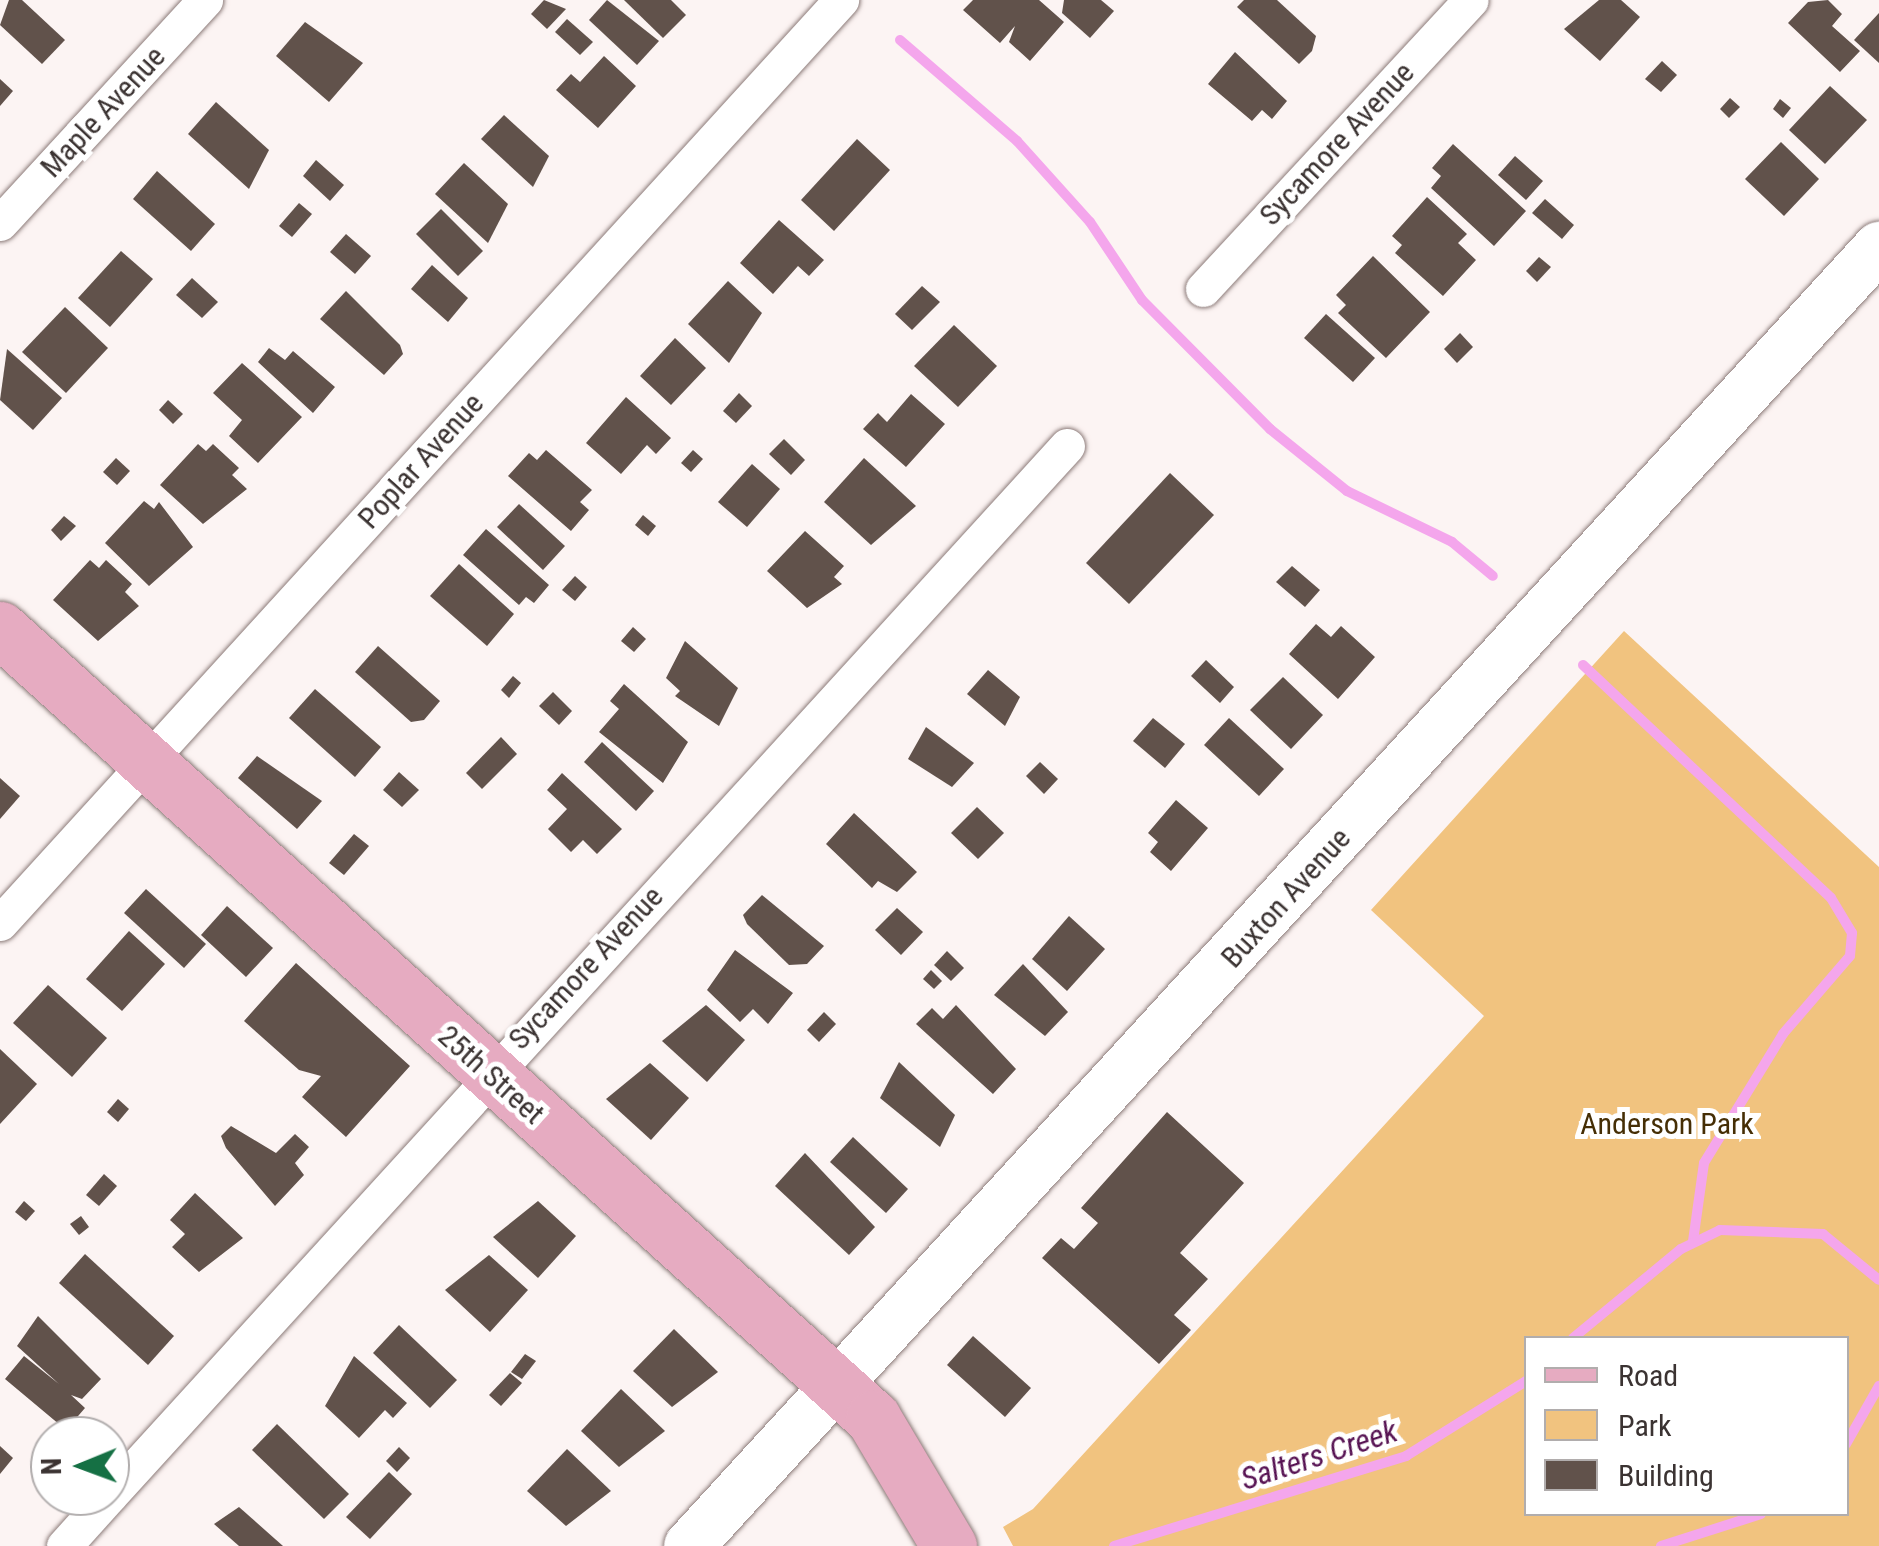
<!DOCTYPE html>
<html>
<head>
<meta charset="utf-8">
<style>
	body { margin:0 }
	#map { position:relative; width:1879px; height:1546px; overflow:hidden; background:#fcf4f3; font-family:"Roboto Condensed",sans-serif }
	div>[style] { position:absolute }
	.green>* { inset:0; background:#f1c37f }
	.stream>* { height:10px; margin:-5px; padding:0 5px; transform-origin:5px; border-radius:5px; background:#f4a6ec }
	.building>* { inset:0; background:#61524b }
	.roads { filter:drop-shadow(0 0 2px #8c7b79) drop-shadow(0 0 2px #8c7b79) }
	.street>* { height:35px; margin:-17.5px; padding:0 17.5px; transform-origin:17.5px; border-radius:17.5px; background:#fff }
	.secondary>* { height:50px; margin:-25px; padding:0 25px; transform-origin:25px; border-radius:25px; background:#fff }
	.primary>* { height:55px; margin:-27.5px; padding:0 27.5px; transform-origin:27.5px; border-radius:27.5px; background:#e6abc1 }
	span { translate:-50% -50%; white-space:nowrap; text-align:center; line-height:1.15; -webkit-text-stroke:10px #fff; paint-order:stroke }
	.street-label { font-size:30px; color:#3b3332 }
	.park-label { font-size:30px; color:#452e05 }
	.water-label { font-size:32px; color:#571353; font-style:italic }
	.legend { position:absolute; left:1524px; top:1336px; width:325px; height:180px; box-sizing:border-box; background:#fff; border:2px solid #b1adad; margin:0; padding:12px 18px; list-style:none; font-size:30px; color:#3b3332 }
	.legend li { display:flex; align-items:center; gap:20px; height:50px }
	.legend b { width:50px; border:2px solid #b1adad }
	.north { position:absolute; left:30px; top:1416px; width:100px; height:100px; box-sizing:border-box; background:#fff; border:2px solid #b1adad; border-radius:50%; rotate:269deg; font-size:28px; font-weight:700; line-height:40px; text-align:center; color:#3b3332 }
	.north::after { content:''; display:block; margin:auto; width:35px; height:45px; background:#157044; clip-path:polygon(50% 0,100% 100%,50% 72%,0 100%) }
</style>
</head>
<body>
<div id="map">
	<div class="green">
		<i style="clip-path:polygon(evenodd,1624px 631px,1879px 867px,1879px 1546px,1013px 1546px,1003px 1527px,1033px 1509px,1484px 1016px,1371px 910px,1624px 631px,1526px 1338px,1846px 1338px,1846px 1514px,1526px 1514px,1526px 1338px)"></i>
	</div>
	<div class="stream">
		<i style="left:900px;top:40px;width:155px;rotate:40.8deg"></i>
		<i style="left:1017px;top:141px;width:109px;rotate:48deg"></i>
		<i style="left:1090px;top:222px;width:94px;rotate:56.3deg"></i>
		<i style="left:1142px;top:300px;width:182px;rotate:45.2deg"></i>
		<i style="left:1270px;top:429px;width:99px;rotate:38.8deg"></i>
		<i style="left:1347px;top:491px;width:117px;rotate:25.9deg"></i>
		<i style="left:1452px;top:542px;width:53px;rotate:39.7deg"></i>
		<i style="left:1583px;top:665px;width:340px;rotate:43.2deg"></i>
		<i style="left:1831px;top:898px;width:41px;rotate:59deg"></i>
		<i style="left:1852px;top:933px;width:23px;rotate:95deg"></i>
		<i style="left:1850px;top:956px;width:103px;rotate:130.7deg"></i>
		<i style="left:1783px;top:1034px;width:151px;rotate:121.5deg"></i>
		<i style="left:1704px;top:1163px;width:79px;rotate:98deg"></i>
		<i style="left:1573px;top:1338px;width:140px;rotate:-39.5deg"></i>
		<i style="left:1681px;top:1249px;width:43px;rotate:-26deg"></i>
		<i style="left:1720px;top:1230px;width:103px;rotate:2.2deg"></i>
		<i style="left:1823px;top:1234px;width:72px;rotate:39.4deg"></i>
		<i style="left:1846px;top:1444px;width:67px;rotate:-60.4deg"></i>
		<i style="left:1114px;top:1546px;width:306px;rotate:-17.1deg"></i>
		<i style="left:1406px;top:1456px;width:142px;rotate:-32deg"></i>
		<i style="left:1661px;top:1546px;width:105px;rotate:-17.7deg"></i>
	</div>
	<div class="building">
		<i style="clip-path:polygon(9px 0,22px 0,65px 40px,42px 64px,0 25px)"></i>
		<i style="clip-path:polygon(544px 0,566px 9px,547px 29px,531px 14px)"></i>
		<i style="clip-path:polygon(607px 0,659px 41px,637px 65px,589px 20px)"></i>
		<i style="clip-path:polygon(624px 0,671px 0,686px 15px,663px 38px)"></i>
		<i style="clip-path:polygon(973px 0,1039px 0,1064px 22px,1030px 61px,1009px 42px,1015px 26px,1000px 43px,963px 10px)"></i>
		<i style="clip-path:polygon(1064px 0,1101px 0,1114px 11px,1090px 38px,1062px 13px)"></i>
		<i style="clip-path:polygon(1244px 0,1277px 0,1316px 36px,1312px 51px,1299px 64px,1237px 7px)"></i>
		<i style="clip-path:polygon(1599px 0,1621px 0,1640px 17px,1600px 61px,1564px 29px)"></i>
		<i style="clip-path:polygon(1828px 0,1842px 14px,1832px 26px,1860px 51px,1840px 72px,1788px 23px,1808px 2px)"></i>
		<i style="clip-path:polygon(1879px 13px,1879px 63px,1854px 40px)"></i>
		<i style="clip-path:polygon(567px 19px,593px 42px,580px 55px,555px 32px)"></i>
		<i style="clip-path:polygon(305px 22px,363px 63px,329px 102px,276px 56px)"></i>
		<i style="clip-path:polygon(1235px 52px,1287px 101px,1272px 119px,1262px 110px,1252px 121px,1208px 84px)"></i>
		<i style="clip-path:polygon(604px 56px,636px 86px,598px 128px,556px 90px,571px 74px,580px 82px)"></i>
		<i style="clip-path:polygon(1662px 61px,1677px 75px,1661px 92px,1645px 79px)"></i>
		<i style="clip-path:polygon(0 79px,13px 91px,0 106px)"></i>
		<i style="clip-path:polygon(1830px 86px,1867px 120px,1825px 164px,1789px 130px)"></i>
		<i style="clip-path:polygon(1730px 98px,1740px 107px,1729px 118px,1720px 109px)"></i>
		<i style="clip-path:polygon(1780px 99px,1791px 108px,1783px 118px,1773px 109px)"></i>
		<i style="clip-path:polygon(216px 102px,269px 150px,249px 189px,188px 134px)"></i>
		<i style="clip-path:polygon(504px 115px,549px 156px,533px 187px,481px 139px)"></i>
		<i style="clip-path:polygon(857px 139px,890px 170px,834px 231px,801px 200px)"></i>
		<i style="clip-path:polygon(1781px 142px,1819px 179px,1784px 216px,1745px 179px)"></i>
		<i style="clip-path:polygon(1453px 144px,1526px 211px,1494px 246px,1431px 188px,1441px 176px,1432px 168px)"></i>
		<i style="clip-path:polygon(1515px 156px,1543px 181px,1526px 200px,1498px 175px)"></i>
		<i style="clip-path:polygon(316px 160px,344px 185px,330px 201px,303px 176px)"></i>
		<i style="clip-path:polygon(464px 163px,508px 204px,488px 243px,435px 194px)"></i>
		<i style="clip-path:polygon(157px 171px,215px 224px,191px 251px,133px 199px)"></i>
		<i style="clip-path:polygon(1427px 197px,1467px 234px,1458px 243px,1476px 260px,1443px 296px,1395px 253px,1402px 245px,1392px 236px)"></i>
		<i style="clip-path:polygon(1545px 199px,1574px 225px,1562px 239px,1532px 213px)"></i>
		<i style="clip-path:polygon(299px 203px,312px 214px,292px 237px,279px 226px)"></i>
		<i style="clip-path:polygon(441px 209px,483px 251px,458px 276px,416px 234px)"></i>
		<i style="clip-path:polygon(779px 220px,824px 260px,809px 276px,798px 266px,773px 294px,740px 263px)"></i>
		<i style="clip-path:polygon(346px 234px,371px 256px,355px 274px,330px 252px)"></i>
		<i style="clip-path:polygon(121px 251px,153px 279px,110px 327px,78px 298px)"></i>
		<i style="clip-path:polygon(1373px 256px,1430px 312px,1386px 358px,1338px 313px,1346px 305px,1336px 295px)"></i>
		<i style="clip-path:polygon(1539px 257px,1551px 267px,1537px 282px,1526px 271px)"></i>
		<i style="clip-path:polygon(432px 265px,468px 298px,448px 322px,411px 289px)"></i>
		<i style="clip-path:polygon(192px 278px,218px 302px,202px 318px,176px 295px)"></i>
		<i style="clip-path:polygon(728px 281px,762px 313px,729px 363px,688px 324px)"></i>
		<i style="clip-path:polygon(922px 286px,940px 302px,912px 330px,895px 314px)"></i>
		<i style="clip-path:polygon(346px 291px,400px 345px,403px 354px,384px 375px,320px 319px)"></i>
		<i style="clip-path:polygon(65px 307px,108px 348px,66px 393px,22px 352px)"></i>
		<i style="clip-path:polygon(1326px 314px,1375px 358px,1353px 382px,1304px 338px)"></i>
		<i style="clip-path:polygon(954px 325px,997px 366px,958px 407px,914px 366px)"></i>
		<i style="clip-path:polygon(1460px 333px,1473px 347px,1457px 363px,1444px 349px)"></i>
		<i style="clip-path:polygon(675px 338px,706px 368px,671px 405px,640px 376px)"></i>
		<i style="clip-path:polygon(269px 348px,285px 360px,293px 351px,335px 387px,313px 413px,258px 362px)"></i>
		<i style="clip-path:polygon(7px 349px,62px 398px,33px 430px,0 400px)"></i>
		<i style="clip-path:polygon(242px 363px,302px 417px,258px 463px,229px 436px,242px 420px,213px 393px)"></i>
		<i style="clip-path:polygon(739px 393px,752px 406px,736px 423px,723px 411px)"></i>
		<i style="clip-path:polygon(911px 394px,945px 424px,906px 467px,863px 429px,878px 413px,887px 422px)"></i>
		<i style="clip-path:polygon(626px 397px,671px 438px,656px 454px,647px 445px,621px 474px,586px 443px)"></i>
		<i style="clip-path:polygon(168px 400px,183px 414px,173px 424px,159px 410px)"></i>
		<i style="clip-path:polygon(784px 439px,805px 460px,791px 475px,769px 454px)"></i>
		<i style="clip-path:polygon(198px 444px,206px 451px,213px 444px,239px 468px,232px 475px,247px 489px,203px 524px,160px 485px)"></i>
		<i style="clip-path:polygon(546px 450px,592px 490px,580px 502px,589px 510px,571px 531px,508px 476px,529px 453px,537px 460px)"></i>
		<i style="clip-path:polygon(693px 450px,703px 459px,691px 472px,681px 463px)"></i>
		<i style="clip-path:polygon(116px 458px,130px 471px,117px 485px,103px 472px)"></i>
		<i style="clip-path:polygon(864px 458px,916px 506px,871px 545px,824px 502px)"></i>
		<i style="clip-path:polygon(752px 464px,780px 489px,747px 527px,718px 502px)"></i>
		<i style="clip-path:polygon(1170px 473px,1214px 515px,1129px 604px,1086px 563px)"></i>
		<i style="clip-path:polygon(144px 501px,154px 509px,159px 502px,193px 547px,149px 586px,105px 543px)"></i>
		<i style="clip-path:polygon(519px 504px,565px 546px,543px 570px,497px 527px)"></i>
		<i style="clip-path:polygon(643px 515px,656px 526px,648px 536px,635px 525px)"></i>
		<i style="clip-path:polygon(64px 516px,76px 526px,61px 541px,51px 530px)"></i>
		<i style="clip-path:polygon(486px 529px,549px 585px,534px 603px,526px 597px,519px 605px,463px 555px)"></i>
		<i style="clip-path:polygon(805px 531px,844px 566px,834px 577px,842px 584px,807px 608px,767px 571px)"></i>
		<i style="clip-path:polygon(90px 560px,99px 568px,106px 560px,132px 584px,125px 592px,139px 606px,98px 641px,53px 600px)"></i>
		<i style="clip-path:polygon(459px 564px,514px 614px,487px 646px,430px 596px)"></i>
		<i style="clip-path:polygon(1292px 566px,1320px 590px,1305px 607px,1276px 582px)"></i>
		<i style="clip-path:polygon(575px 576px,587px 587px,575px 601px,562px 590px)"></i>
		<i style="clip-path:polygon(1316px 624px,1331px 637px,1341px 626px,1375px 657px,1338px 699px,1289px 654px)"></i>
		<i style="clip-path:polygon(633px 627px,646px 639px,634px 652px,621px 641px)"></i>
		<i style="clip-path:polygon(685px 641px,738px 688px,719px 726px,675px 696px,680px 691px,666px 678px)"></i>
		<i style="clip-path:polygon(378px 646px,440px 701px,424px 720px,411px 722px,355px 672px)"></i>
		<i style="clip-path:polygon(1206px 660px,1234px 687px,1220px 703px,1191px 676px)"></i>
		<i style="clip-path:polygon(988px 670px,1020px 697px,1005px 726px,967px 694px)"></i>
		<i style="clip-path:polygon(513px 676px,521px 683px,509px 698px,501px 690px)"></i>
		<i style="clip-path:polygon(1283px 677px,1323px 715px,1291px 749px,1250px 710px)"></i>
		<i style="clip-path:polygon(624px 684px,688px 742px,663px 783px,599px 732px,619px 709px,610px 701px)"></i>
		<i style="clip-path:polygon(315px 689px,381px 747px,355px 777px,289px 718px)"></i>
		<i style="clip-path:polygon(553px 692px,572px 711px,559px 725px,539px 706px)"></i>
		<i style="clip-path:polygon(1153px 718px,1185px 744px,1165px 768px,1133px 741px)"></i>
		<i style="clip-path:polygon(1229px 718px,1284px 769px,1259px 796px,1204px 745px)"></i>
		<i style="clip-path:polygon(926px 727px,974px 763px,952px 787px,908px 759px)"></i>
		<i style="clip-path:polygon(501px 737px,517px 754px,482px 789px,466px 773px)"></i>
		<i style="clip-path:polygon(602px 742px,654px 791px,636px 811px,584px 762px)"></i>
		<i style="clip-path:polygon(257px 756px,322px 801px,297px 829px,238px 778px)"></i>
		<i style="clip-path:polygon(1040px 762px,1058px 779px,1044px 794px,1026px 776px)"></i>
		<i style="clip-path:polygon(399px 772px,419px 790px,402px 807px,383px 790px)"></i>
		<i style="clip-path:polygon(562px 773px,622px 829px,597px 854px,583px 840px,571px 852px,548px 829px,567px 809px,547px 790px)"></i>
		<i style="clip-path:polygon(0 778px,20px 796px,0 819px)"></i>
		<i style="clip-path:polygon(1176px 800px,1208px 828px,1171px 871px,1150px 852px,1158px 842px,1148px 833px)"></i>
		<i style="clip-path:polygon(977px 807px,1004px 833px,978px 859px,951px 833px)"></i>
		<i style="clip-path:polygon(854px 813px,917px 872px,897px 892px,878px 881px,872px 888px,826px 844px)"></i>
		<i style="clip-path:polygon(354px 834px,369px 846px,344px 875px,329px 863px)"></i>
		<i style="clip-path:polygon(146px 889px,206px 944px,184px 968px,124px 913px)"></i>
		<i style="clip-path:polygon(762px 895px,824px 946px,807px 964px,789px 965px,747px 924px,743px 915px)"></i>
		<i style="clip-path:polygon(227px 906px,273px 948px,246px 977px,201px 935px)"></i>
		<i style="clip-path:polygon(897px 908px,923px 932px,901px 955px,875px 930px)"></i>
		<i style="clip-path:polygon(1069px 916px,1105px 949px,1067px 991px,1032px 959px)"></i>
		<i style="clip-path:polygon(129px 931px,165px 964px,122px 1011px,86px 979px)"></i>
		<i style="clip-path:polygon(735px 950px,793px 993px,768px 1024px,753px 1009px,740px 1022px,707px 990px)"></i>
		<i style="clip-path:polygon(947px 951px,964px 968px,951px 981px,934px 965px)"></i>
		<i style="clip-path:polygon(296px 963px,410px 1066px,346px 1137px,302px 1097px,321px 1076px,299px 1070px,244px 1021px)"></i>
		<i style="clip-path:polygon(1023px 964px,1068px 1012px,1045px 1036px,994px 995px)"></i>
		<i style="clip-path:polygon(931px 970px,942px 981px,934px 989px,923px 979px)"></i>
		<i style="clip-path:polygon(48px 985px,107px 1038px,72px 1077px,13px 1023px)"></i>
		<i style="clip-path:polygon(706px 1005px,745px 1040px,707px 1082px,662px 1041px)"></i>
		<i style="clip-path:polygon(956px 1005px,1016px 1069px,993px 1094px,916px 1024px,932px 1008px,943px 1019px)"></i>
		<i style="clip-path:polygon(824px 1012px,836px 1024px,819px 1042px,807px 1030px)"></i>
		<i style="clip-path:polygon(0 1049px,37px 1084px,0 1124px)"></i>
		<i style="clip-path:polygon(899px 1062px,955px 1115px,940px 1147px,880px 1098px)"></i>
		<i style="clip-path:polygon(650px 1063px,689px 1098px,651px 1140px,606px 1099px)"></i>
		<i style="clip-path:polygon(118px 1099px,129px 1109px,118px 1122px,107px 1112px)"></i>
		<i style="clip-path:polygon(1167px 1112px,1244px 1183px,1180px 1253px,1208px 1279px,1174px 1315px,1191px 1330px,1159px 1364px,1042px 1258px,1061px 1238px,1074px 1249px,1098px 1223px,1081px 1208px)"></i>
		<i style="clip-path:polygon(231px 1126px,276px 1153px,295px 1134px,309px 1147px,295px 1163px,304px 1175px,275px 1206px,226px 1148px,221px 1136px)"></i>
		<i style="clip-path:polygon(853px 1137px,908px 1189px,886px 1213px,830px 1162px)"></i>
		<i style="clip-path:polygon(805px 1153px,875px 1227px,849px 1255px,775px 1186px)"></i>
		<i style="clip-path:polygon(104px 1174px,117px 1186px,99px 1206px,86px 1195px)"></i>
		<i style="clip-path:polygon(195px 1193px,243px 1238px,199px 1272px,172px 1247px,185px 1234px,170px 1220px)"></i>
		<i style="clip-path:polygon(24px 1201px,35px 1211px,26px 1221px,15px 1212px)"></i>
		<i style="clip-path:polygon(538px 1201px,576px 1236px,538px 1278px,493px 1237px)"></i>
		<i style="clip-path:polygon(81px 1216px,89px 1227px,79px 1235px,70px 1224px)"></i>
		<i style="clip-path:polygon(85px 1254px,174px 1336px,148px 1365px,59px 1283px)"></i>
		<i style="clip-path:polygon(489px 1255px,528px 1290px,490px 1332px,445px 1290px)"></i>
		<i style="clip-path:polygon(38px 1316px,101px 1379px,82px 1399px,71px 1395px,85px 1408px,66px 1430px,5px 1379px,24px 1356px,59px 1384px,17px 1346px)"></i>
		<i style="clip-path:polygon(399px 1325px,457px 1380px,430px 1408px,373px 1353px)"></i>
		<i style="clip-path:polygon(674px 1329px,718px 1372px,672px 1407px,633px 1371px)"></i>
		<i style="clip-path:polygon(973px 1336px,1031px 1388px,1005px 1417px,947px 1365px)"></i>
		<i style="clip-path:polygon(525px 1354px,536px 1361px,522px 1379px,511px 1372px)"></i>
		<i style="clip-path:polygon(354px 1356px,407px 1403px,393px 1418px,385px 1410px,359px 1438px,325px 1406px)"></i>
		<i style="clip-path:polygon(510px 1373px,522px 1383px,501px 1406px,489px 1395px)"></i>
		<i style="clip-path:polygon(621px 1389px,665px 1431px,619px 1467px,581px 1431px)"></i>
		<i style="clip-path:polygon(277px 1424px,349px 1494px,324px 1519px,252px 1450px)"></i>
		<i style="clip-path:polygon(0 1446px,13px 1458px,0 1474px)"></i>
		<i style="clip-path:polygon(399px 1447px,410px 1458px,397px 1472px,386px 1461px)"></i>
		<i style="clip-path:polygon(567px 1449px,611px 1491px,566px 1526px,527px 1491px)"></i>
		<i style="clip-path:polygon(389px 1472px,412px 1494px,370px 1539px,346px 1517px)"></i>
		<i style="clip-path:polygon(239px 1507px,283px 1546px,239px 1546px,214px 1524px)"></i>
	</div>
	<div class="roads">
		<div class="street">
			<i style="left:0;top:223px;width:303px;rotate:-47.4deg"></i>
			<i style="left:1203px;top:289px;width:394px;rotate:-47.2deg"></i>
			<i style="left:0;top:923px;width:1249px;rotate:-47.66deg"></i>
			<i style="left:110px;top:1495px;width:1420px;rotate:-47.63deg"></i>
			<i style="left:64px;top:1546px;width:67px;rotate:-48deg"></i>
		</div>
		<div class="secondary">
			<i style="left:689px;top:1546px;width:1762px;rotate:-47.51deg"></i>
		</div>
		<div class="primary">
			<i style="left:0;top:629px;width:1177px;rotate:42.11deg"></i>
			<i style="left:873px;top:1418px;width:149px;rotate:59.3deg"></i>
		</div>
	</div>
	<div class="street-label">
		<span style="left:103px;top:112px;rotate:-47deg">Maple Avenue</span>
		<span style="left:1337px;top:144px;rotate:-47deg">Sycamore Avenue</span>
		<span style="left:421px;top:461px;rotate:-48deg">Poplar Avenue</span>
		<span style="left:1286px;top:898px;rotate:-48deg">Buxton Avenue</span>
		<span style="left:586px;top:968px;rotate:-47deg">Sycamore Avenue</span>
		<span style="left:491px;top:1075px;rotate:42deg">25th Street</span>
	</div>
	<div class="park-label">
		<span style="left:1667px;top:1124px">Anderson Park</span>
	</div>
	<div class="water-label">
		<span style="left:1319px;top:1455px;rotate:-18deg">Salters Creek</span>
	</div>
	<ul class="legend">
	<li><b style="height:12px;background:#e6abc1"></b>Road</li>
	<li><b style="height:28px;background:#f1c37f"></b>Park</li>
	<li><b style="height:28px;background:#61524b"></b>Building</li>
	</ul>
	<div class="north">N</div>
</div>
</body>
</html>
